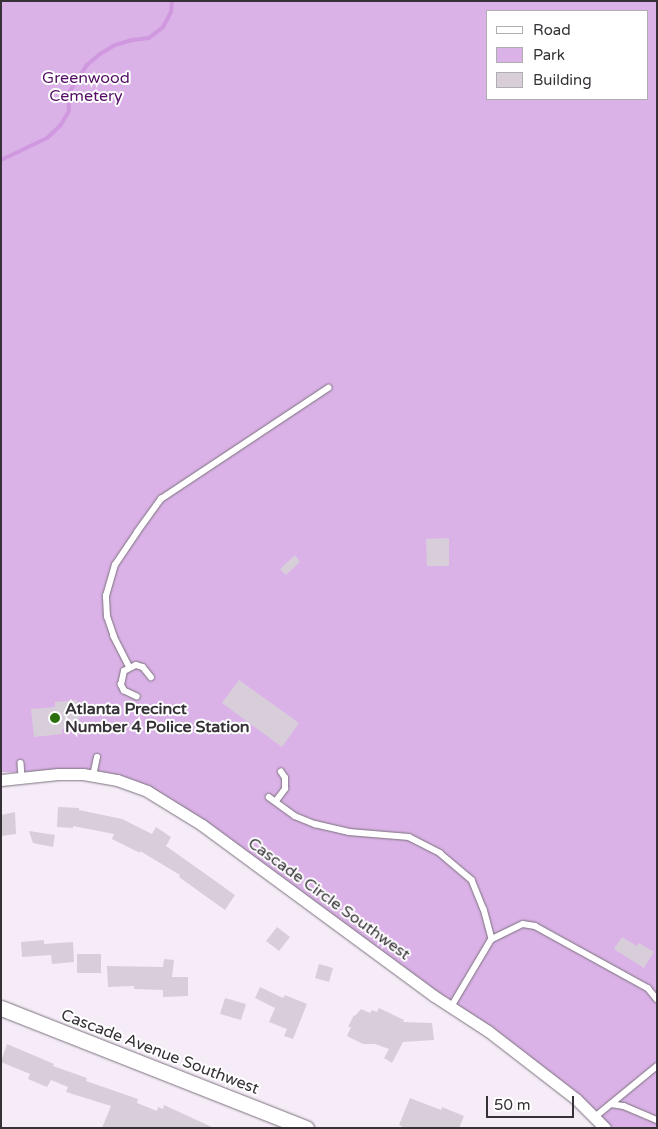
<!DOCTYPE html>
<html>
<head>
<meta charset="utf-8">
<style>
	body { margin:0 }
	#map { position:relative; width:658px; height:1129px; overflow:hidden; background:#f6ecf8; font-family:"Varela Round",sans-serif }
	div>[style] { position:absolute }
	.green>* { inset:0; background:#dbb2e7 }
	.stream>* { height:4px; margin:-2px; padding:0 2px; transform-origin:2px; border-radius:2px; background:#d099df }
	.building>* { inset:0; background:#d7ceda }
	.roads { filter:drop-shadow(0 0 1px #7a727d) drop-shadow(0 0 1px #7a727d) }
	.service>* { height:5.5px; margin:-2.75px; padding:0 2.75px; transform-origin:2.75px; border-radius:2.75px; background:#fff }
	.minor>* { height:11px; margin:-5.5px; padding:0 5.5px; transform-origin:5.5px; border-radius:5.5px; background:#fff }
	.secondary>* { height:15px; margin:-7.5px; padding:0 7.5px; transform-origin:7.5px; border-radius:7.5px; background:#fff }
	.dots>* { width:14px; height:14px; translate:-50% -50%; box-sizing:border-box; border:2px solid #fff; border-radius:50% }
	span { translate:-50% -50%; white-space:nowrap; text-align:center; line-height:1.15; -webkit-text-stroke:4px #fff; paint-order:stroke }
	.park-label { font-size:16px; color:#540f65 }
	.poi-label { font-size:16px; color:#353136; font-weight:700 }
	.left { translate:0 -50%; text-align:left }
	.street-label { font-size:16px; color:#353136 }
	.frame { position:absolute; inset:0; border:2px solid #353136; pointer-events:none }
	.legend { position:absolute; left:486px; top:10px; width:162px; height:90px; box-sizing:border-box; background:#fff; border:1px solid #aeadaf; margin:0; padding:6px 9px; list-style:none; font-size:15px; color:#353136 }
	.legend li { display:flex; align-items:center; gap:10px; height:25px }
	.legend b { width:25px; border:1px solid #aeadaf }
	.scale { position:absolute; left:486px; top:1096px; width:88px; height:22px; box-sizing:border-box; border:2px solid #353136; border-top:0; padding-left:6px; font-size:15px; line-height:18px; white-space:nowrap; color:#353136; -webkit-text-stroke:4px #fff; paint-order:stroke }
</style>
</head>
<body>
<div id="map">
	<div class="green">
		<i style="clip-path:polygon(evenodd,1px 1px,657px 1px,657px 1128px,607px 1128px,539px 1071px,162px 802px,81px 774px,1px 772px,1px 1px,487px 11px,647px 11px,647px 99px,487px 99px,487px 11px)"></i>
	</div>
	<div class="stream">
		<i style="left:1px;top:160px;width:51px;rotate:-25.6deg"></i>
		<i style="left:47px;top:138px;width:18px;rotate:-43deg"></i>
		<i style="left:60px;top:126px;width:17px;rotate:-59deg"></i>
		<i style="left:69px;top:111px;width:17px;rotate:-93deg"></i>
		<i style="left:68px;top:94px;width:35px;rotate:-57deg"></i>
		<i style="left:87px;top:65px;width:17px;rotate:-40deg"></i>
		<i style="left:100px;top:54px;width:17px;rotate:-31deg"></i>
		<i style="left:115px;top:45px;width:18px;rotate:-16deg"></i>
		<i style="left:132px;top:40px;width:17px;rotate:-7deg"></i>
		<i style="left:149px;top:38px;width:18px;rotate:-38deg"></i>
		<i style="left:163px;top:27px;width:17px;rotate:-62deg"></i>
		<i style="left:171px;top:12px;width:11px;rotate:-85deg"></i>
	</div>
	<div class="building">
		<i style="clip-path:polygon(449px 538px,449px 566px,427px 566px,426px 539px)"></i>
		<i style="clip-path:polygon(295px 555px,300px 562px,286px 575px,280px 569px)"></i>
		<i style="clip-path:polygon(239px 680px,299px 723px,282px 747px,222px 703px)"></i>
		<i style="clip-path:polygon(77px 700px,80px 727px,62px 729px,62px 734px,34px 737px,31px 709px,55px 707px,55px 702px)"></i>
		<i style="clip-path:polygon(58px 807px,79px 808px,79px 810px,122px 819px,152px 834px,156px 827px,171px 837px,166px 846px,235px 895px,225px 910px,179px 877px,180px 875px,140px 851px,140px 853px,112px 839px,114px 834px,73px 826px,73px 828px,57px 827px)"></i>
		<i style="clip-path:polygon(15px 812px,16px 834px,1px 836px,1px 815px)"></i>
		<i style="clip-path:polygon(29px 831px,55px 835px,53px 847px,33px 843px)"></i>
		<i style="clip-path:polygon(277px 927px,290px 937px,279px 951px,266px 941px)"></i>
		<i style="clip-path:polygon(622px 937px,637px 946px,639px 943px,654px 952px,644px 968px,614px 949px)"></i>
		<i style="clip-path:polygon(44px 940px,44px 944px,73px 942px,74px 962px,52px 964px,51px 955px,22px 957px,21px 942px)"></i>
		<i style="clip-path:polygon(77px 954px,101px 954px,101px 973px,77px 973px)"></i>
		<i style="clip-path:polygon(164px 959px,174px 960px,172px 977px,188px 977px,188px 996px,163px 997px,163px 990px,134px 989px,134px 986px,108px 987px,107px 966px,163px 967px)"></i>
		<i style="clip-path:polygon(319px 964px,333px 968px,329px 982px,315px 978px)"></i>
		<i style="clip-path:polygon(260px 987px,283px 998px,285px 995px,307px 1004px,293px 1039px,284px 1036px,287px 1029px,269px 1022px,275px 1008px,255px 998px)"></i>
		<i style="clip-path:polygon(225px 998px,246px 1004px,241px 1020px,220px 1014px)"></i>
		<i style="clip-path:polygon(379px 1008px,404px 1020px,403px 1022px,432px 1023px,434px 1040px,403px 1042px,392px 1063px,384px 1058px,389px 1049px,375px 1044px,363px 1044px,347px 1036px,351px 1027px,348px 1027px,354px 1015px,355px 1016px,361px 1009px,370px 1013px,372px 1010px,377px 1012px)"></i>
		<i style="clip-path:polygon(7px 1044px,54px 1064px,53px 1066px,87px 1078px,86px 1081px,138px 1099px,137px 1103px,157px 1111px,158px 1107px,163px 1109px,164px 1105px,214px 1128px,102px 1128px,111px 1106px,66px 1092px,68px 1087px,51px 1080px,47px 1087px,28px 1079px,30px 1074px,1px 1062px)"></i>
		<i style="clip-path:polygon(410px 1098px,441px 1110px,442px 1107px,464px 1116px,459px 1128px,405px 1128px,399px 1125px)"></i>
	</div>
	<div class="roads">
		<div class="service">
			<i style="left:129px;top:667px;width:34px;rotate:-117deg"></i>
			<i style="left:114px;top:637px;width:21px;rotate:-109deg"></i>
			<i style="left:107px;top:617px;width:21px;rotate:-93deg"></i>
			<i style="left:106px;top:596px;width:32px;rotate:-74deg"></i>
			<i style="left:115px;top:565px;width:40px;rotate:-56deg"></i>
			<i style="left:137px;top:532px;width:41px;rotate:-54deg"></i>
			<i style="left:161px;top:499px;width:201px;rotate:-33.6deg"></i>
			<i style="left:137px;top:697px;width:14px;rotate:-155deg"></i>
			<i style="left:124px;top:691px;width:7px;rotate:-117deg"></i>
			<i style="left:121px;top:685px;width:14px;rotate:-78deg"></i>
			<i style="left:124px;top:671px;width:13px;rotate:-27deg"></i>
			<i style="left:136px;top:665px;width:7px;rotate:16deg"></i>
			<i style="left:143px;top:667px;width:13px;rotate:51deg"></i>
			<i style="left:21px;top:763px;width:15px;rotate:86deg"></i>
			<i style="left:93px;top:776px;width:19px;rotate:-78deg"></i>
			<i style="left:269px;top:797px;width:32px;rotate:36deg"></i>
			<i style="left:295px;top:816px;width:22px;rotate:22deg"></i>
			<i style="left:315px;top:824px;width:35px;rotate:13deg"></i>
			<i style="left:349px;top:832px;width:60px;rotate:4.8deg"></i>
			<i style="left:409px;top:837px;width:35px;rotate:27deg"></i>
			<i style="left:440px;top:853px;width:42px;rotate:40.2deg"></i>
			<i style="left:472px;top:880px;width:31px;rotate:68deg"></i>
			<i style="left:484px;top:909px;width:31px;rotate:75deg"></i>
			<i style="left:492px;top:939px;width:80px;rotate:120.7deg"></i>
			<i style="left:276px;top:801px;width:15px;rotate:-53deg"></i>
			<i style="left:285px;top:789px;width:11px;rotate:-90deg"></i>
			<i style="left:285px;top:778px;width:7px;rotate:-124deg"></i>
			<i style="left:492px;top:939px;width:34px;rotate:-26deg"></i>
			<i style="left:523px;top:924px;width:12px;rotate:9deg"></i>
			<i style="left:535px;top:926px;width:129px;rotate:28.8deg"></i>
			<i style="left:648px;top:988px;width:14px;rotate:51deg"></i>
			<i style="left:611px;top:1104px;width:13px;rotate:9deg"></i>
			<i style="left:624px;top:1106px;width:36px;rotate:23deg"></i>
			<i style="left:595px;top:1117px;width:80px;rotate:-39.4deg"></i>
		</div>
		<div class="minor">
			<i style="left:1px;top:780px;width:57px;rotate:-6deg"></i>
			<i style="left:58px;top:774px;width:25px"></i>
			<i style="left:83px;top:774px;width:35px;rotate:10deg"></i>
			<i style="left:117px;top:780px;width:32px;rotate:20deg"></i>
			<i style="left:147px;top:791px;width:65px;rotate:31.7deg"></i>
			<i style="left:202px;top:825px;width:288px;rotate:36.4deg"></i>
			<i style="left:434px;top:996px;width:64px;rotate:32.9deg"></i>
			<i style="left:488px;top:1031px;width:111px;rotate:37.7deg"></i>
			<i style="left:576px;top:1099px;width:41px;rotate:45deg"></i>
		</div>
		<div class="secondary">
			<i style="left:1px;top:1008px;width:328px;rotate:21.5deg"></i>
		</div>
	</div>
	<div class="dots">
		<i style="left:55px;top:718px;background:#2a6f0b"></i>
	</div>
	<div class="park-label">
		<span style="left:86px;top:87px">Greenwood<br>Cemetery</span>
	</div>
	<div class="poi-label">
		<span class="left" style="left:65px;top:718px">Atlanta Precinct<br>Number 4 Police Station</span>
	</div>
	<div class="street-label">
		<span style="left:329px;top:899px;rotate:36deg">Cascade Circle Southwest</span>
		<span style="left:160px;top:1052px;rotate:21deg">Cascade Avenue Southwest</span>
	</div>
	<div class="frame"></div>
	<ul class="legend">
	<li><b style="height:6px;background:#fff"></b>Road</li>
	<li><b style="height:14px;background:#dbb2e7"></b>Park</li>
	<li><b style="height:14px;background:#d7ceda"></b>Building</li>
	</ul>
	<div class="scale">50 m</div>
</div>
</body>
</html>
